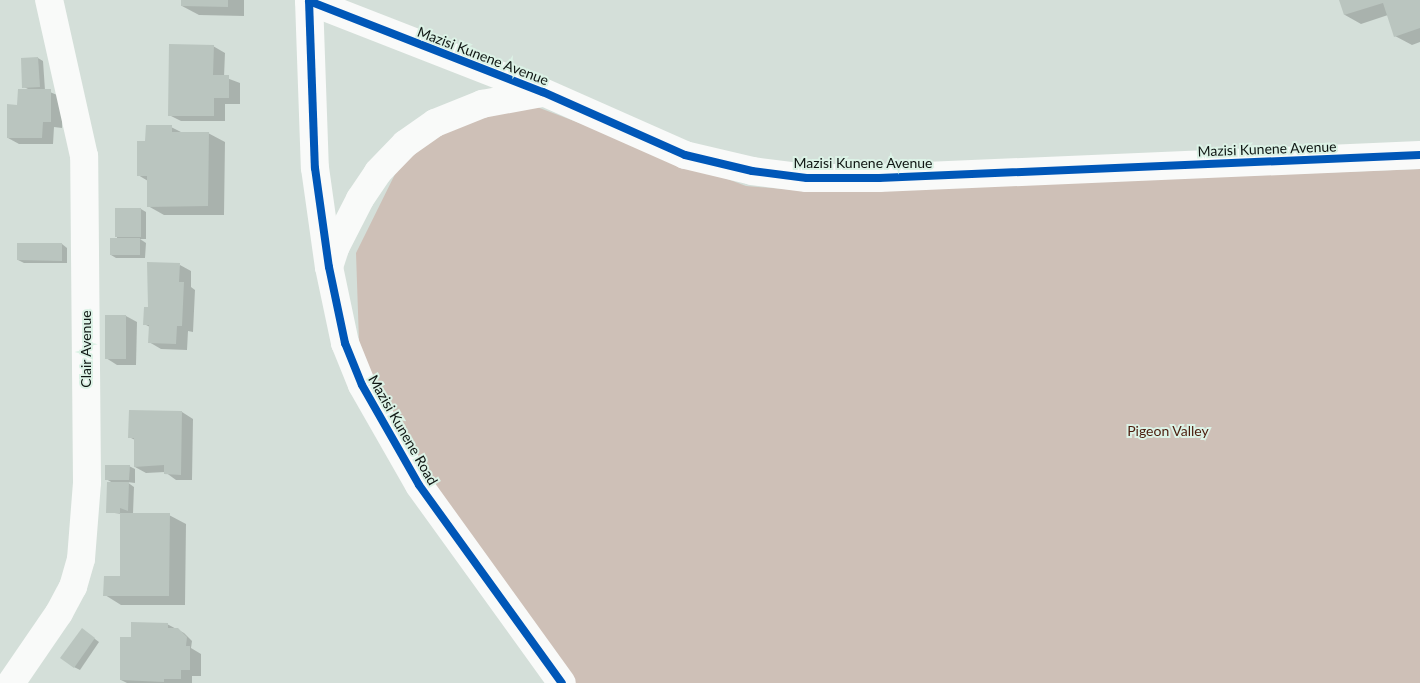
<!DOCTYPE html>
<html>
<head>
<meta charset="utf-8">
<style>
	body { margin:0 }
	#map { position:relative; width:1420px; height:683px; overflow:hidden; background:#d4dfd9; font-family:Lato,sans-serif }
	div>[style] { position:absolute }
	.green>* { inset:0; background:#cec0b7 }
	.shadow>* { inset:0; background:#0003 }
	.building>* { inset:0; background:#bac5bf }
	.street>* { height:28px; margin:-14px; padding:0 14px; transform-origin:14px; border-radius:14px; background:#f9faf9 }
	.secondary>* { height:28px; margin:-14px; padding:0 14px; transform-origin:14px; border-radius:14px; background:#f9faf9 }
	.cycleway>* { height:8px; margin:-4px; padding:0 4px; transform-origin:4px; border-radius:4px; background:#0057b8 }
	span { translate:-50% -50%; white-space:nowrap; text-align:center; line-height:1.15; -webkit-text-stroke:4px #dcf2e6; paint-order:stroke }
	.street-label { font-size:14px; color:#0f1613 }
	.park-label { font-size:14px; color:#4b1d0d }
</style>
</head>
<body>
<div id="map">
	<div class="green">
		<i style="clip-path:polygon(537px 107px,746px 186px,821px 192px,1420px 169px,1420px 683px,560px 683px,361px 401px,356px 253px,402px 160px,464px 116px)"></i>
	</div>
	<div class="shadow">
		<i style="clip-path:polygon(183px 0,244px 0,244px 16px,199px 15px,182px 6px)"></i>
		<i style="clip-path:polygon(1340px 0,1420px 0,1420px 42px,1412px 45px,1395px 36px,1388px 15px,1361px 24px,1345px 15px)"></i>
		<i style="clip-path:polygon(213px 46px,225px 53px,224px 77px,240px 83px,240px 104px,225px 104px,225px 121px,181px 121px,169px 115px)"></i>
		<i style="clip-path:polygon(38px 58px,43px 61px,45px 90px,62px 97px,62px 128px,54px 127px,53px 144px,19px 144px,8px 138px,19px 106px,30px 90px,24px 87px)"></i>
		<i style="clip-path:polygon(171px 127px,183px 133px,208px 133px,225px 142px,224px 215px,164px 215px,148px 206px,148px 181px,138px 175px,147px 142px)"></i>
		<i style="clip-path:polygon(117px 209px,141px 209px,146px 212px,146px 239px,140px 239px,146px 243px,145px 258px,116px 258px,111px 255px,117px 239px)"></i>
		<i style="clip-path:polygon(62px 244px,67px 248px,67px 263px,24px 263px,18px 260px)"></i>
		<i style="clip-path:polygon(180px 265px,191px 271px,191px 287px,195px 290px,193px 332px,188px 331px,187px 350px,161px 349px,149px 342px,150px 327px,144px 324px,150px 309px)"></i>
		<i style="clip-path:polygon(126px 316px,137px 322px,136px 365px,117px 365px,106px 358px)"></i>
		<i style="clip-path:polygon(130px 411px,182px 412px,193px 419px,192px 480px,176px 480px,165px 472px,146px 473px,135px 467px,135px 440px,129px 437px)"></i>
		<i style="clip-path:polygon(129px 466px,135px 469px,135px 483px,127px 482px,134px 487px,133px 514px,169px 515px,186px 524px,185px 605px,121px 605px,105px 595px,121px 577px,122px 514px,107px 512px,113px 483px,106px 479px)"></i>
		<i style="clip-path:polygon(167px 624px,184px 633px,192px 641px,191px 648px,201px 654px,201px 676px,192px 676px,192px 683px,127px 683px,121px 680px,132px 638px)"></i>
		<i style="clip-path:polygon(87px 633px,99px 642px,80px 670px,74px 667px)"></i>
	</div>
	<div class="building">
		<i style="clip-path:polygon(181px 0,228px 0,228px 7px,181px 6px)"></i>
		<i style="clip-path:polygon(1339px 0,1420px 0,1420px 28px,1394px 37px,1383px 3px,1344px 15px)"></i>
		<i style="clip-path:polygon(169px 44px,214px 45px,213px 75px,229px 75px,229px 98px,214px 98px,214px 116px,168px 116px)"></i>
		<i style="clip-path:polygon(38px 57px,40px 87px,22px 88px,21px 58px)"></i>
		<i style="clip-path:polygon(18px 89px,51px 89px,51px 122px,43px 122px,42px 138px,7px 138px,7px 104px,17px 105px)"></i>
		<i style="clip-path:polygon(146px 125px,172px 125px,172px 132px,209px 132px,208px 206px,147px 207px,147px 176px,137px 176px,137px 141px,145px 141px)"></i>
		<i style="clip-path:polygon(115px 208px,141px 208px,141px 237px,115px 237px)"></i>
		<i style="clip-path:polygon(110px 238px,140px 238px,140px 255px,110px 255px)"></i>
		<i style="clip-path:polygon(17px 243px,62px 243px,62px 261px,17px 260px)"></i>
		<i style="clip-path:polygon(147px 262px,180px 263px,179px 282px,184px 282px,182px 326px,177px 326px,176px 344px,148px 343px,149px 325px,143px 325px,144px 307px,148px 307px)"></i>
		<i style="clip-path:polygon(105px 315px,126px 315px,126px 359px,105px 359px)"></i>
		<i style="clip-path:polygon(129px 410px,182px 411px,181px 475px,164px 474px,164px 465px,134px 467px,134px 438px,128px 438px)"></i>
		<i style="clip-path:polygon(105px 465px,130px 465px,129px 480px,105px 480px)"></i>
		<i style="clip-path:polygon(107px 482px,129px 482px,128px 511px,120px 508px,120px 513px,106px 513px)"></i>
		<i style="clip-path:polygon(120px 513px,170px 513px,169px 596px,103px 596px,104px 576px,120px 576px)"></i>
		<i style="clip-path:polygon(131px 622px,168px 623px,168px 628px,178px 628px,187px 637px,186px 646px,190px 646px,190px 670px,181px 670px,181px 679px,164px 679px,164px 682px,120px 680px,120px 637px,131px 637px)"></i>
		<i style="clip-path:polygon(82px 628px,95px 638px,74px 668px,60px 658px)"></i>
	</div>
	<div class="street">
		<i style="left:309px;top:1px;width:251px;rotate:21.3deg"></i>
		<i style="left:543px;top:92px;width:155px;rotate:23.9deg"></i>
		<i style="left:685px;top:155px;width:69px;rotate:13.4deg"></i>
		<i style="left:752px;top:171px;width:55px;rotate:7.3deg"></i>
		<i style="left:807px;top:178px;width:72px"></i>
		<i style="left:879px;top:178px;width:541px;rotate:-2.43deg"></i>
		<i style="left:329px;top:267px;width:22px;rotate:-72deg"></i>
		<i style="left:336px;top:246px;width:53px;rotate:-62.9deg"></i>
		<i style="left:360px;top:199px;width:32px;rotate:-56deg"></i>
		<i style="left:378px;top:172px;width:39px;rotate:-46deg"></i>
		<i style="left:405px;top:144px;width:37px;rotate:-35deg"></i>
		<i style="left:435px;top:123px;width:51px;rotate:-22deg"></i>
		<i style="left:482px;top:104px;width:61px;rotate:-10.4deg"></i>
		<i style="left:11px;top:683px;width:85px;rotate:-55.6deg"></i>
		<i style="left:59px;top:613px;width:30px;rotate:-62deg"></i>
		<i style="left:73px;top:587px;width:29px;rotate:-74deg"></i>
		<i style="left:81px;top:559px;width:77px;rotate:-85.5deg"></i>
		<i style="left:87px;top:482px;width:326px;rotate:-90.5deg"></i>
		<i style="left:84px;top:156px;width:160px;rotate:-102.6deg"></i>
	</div>
	<div class="secondary">
		<i style="left:309px;top:0;width:168px;rotate:88deg"></i>
		<i style="left:315px;top:168px;width:100px;rotate:82deg"></i>
		<i style="left:329px;top:267px;width:78px;rotate:78.1deg"></i>
		<i style="left:345px;top:343px;width:45px;rotate:68deg"></i>
		<i style="left:362px;top:385px;width:115px;rotate:60.3deg"></i>
		<i style="left:419px;top:485px;width:244px;rotate:54.2deg"></i>
	</div>
	<div class="cycleway">
		<i style="left:309px;top:0;width:168px;rotate:88deg"></i>
		<i style="left:315px;top:168px;width:100px;rotate:82deg"></i>
		<i style="left:329px;top:267px;width:78px;rotate:78.1deg"></i>
		<i style="left:345px;top:343px;width:45px;rotate:68deg"></i>
		<i style="left:362px;top:385px;width:115px;rotate:60.3deg"></i>
		<i style="left:419px;top:485px;width:244px;rotate:54.2deg"></i>
		<i style="left:309px;top:1px;width:251px;rotate:21.3deg"></i>
		<i style="left:543px;top:92px;width:155px;rotate:23.9deg"></i>
		<i style="left:685px;top:155px;width:69px;rotate:13.4deg"></i>
		<i style="left:752px;top:171px;width:55px;rotate:7.3deg"></i>
		<i style="left:807px;top:178px;width:72px"></i>
		<i style="left:879px;top:178px;width:541px;rotate:-2.43deg"></i>
	</div>
	<div class="street-label">
		<span style="left:483px;top:56px;rotate:21deg">Mazisi Kunene Avenue</span>
		<span style="left:1267px;top:149px;rotate:-2deg">Mazisi Kunene Avenue</span>
		<span style="left:863px;top:163px">Mazisi Kunene Avenue</span>
		<span style="left:86px;top:349px;rotate:-90deg">Clair Avenue</span>
		<span style="left:403px;top:430px;rotate:60deg">Mazisi Kunene Road</span>
	</div>
	<div class="park-label">
		<span style="left:1168px;top:431px">Pigeon Valley</span>
	</div>
</div>
</body>
</html>
